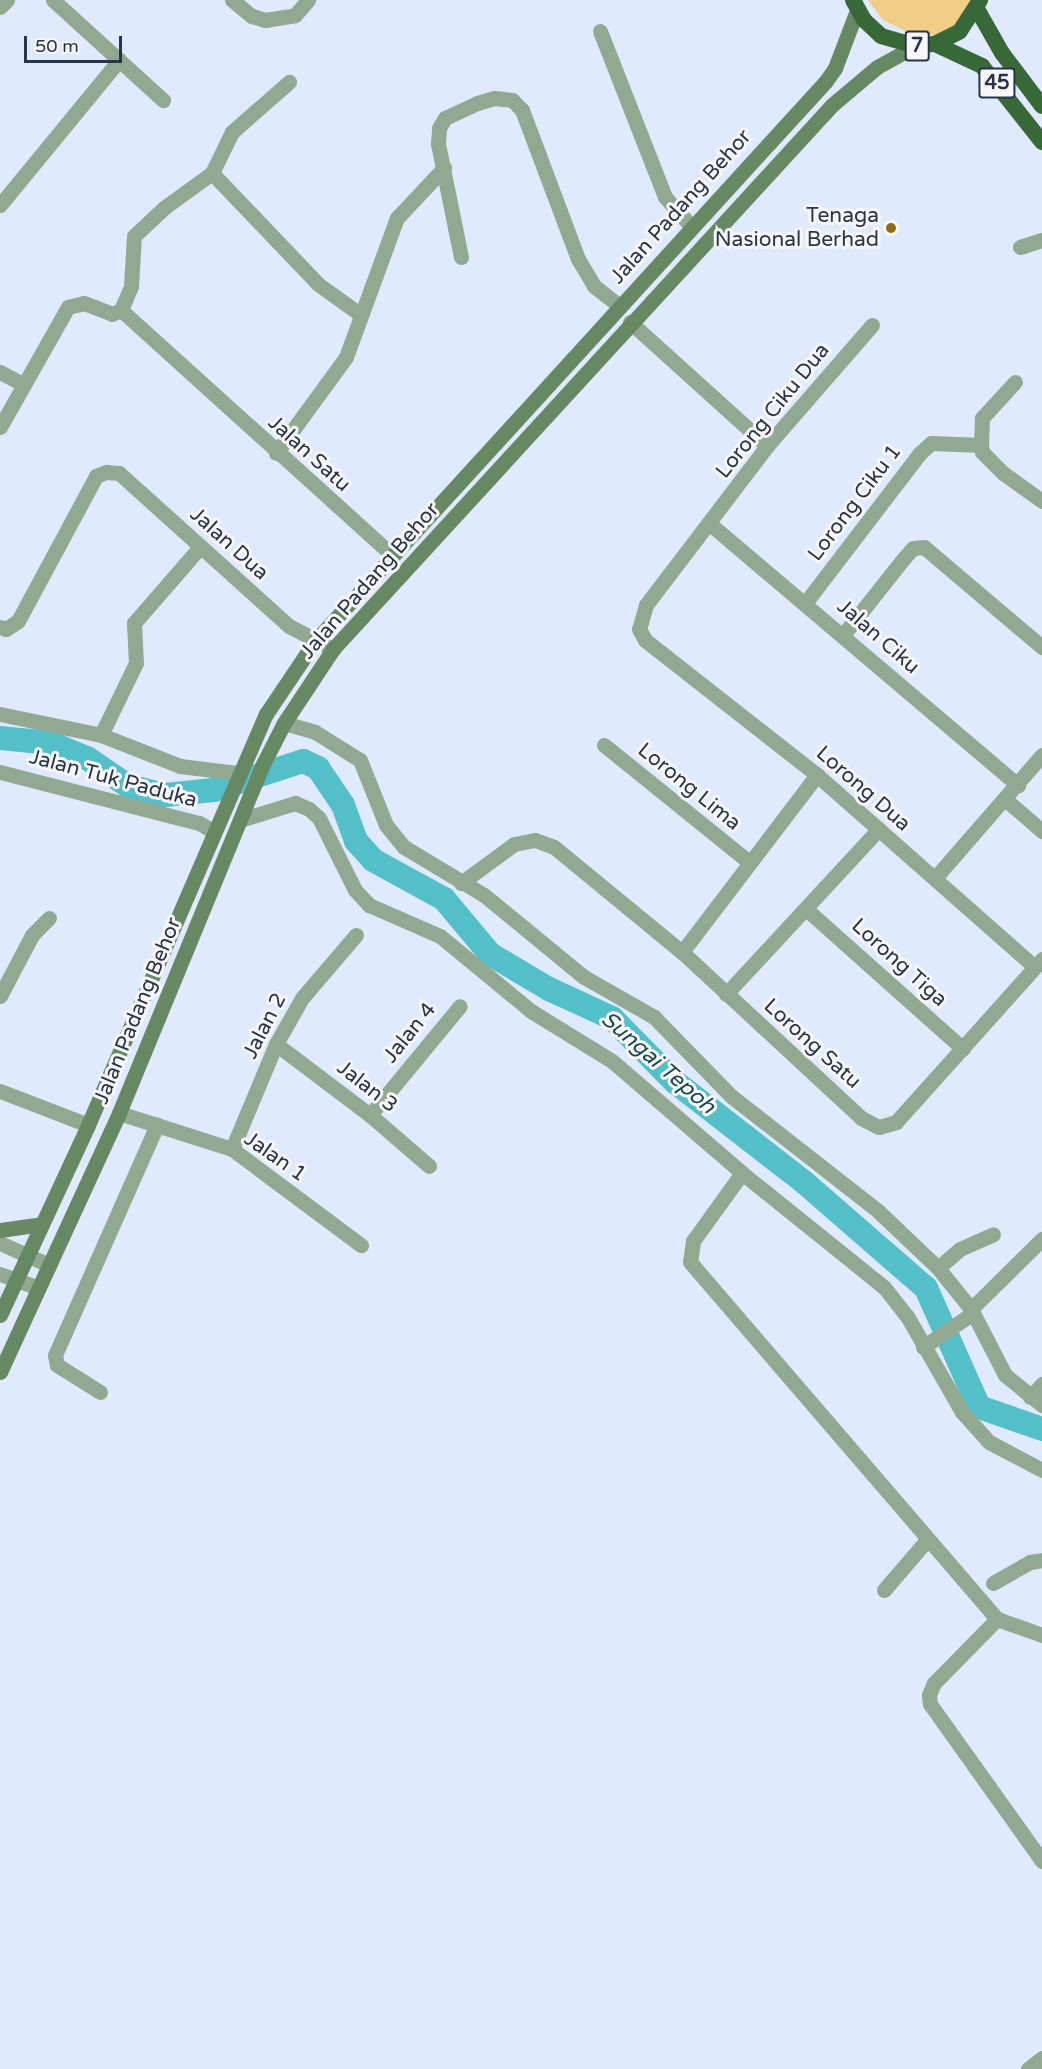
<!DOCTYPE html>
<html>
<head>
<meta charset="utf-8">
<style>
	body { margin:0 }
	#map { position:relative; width:1042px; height:2069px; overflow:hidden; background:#dfeaff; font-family:"Varela Round",sans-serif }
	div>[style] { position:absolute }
	.green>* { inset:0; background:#f1cd85 }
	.river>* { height:24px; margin:-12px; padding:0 12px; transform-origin:12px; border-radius:12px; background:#53bfc9 }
	.minor>* { height:15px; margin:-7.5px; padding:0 7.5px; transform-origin:7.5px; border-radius:7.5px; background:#91a990 }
	.tertiary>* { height:15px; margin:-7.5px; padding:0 7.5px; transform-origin:7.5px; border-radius:7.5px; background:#91a990 }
	.secondary>* { height:15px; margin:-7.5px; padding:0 7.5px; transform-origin:7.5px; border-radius:7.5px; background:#668964 }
	.trunk>* { height:16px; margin:-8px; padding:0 8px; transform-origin:8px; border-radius:8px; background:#386838 }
	.dots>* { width:16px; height:16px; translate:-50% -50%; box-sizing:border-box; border:3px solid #f7f7f7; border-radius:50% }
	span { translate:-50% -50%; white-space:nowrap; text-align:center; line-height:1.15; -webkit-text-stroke:6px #f7f7f7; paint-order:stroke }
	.shield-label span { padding:2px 4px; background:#f7f7f7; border:2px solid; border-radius:4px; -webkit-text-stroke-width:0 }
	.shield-label { font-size:20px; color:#2a3448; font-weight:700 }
	.street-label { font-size:21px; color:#2a3448 }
	.poi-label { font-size:21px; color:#2a3448 }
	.right { translate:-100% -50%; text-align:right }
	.water-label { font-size:22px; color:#19494e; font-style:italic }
	.scale { position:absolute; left:24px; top:36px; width:98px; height:27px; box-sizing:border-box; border:3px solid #2a3448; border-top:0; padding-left:8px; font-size:18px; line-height:21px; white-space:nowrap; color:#2a3448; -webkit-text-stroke:4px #f7f7f7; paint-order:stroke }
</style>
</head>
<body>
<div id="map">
	<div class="green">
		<i style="clip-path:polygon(868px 0,972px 0,954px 27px,937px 35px,916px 36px,883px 20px)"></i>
	</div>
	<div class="river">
		<i style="left:0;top:738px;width:51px;rotate:5.6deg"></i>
		<i style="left:51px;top:743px;width:39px;rotate:23deg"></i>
		<i style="left:87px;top:758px;width:50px;rotate:34.3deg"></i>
		<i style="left:128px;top:786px;width:38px;rotate:14deg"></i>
		<i style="left:165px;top:795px;width:49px;rotate:-5.8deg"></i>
		<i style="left:214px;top:790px;width:94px;rotate:-18deg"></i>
		<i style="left:303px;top:761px;width:17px;rotate:25deg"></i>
		<i style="left:318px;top:768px;width:45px;rotate:56deg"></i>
		<i style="left:343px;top:805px;width:38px;rotate:70deg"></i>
		<i style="left:356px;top:841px;width:25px;rotate:48deg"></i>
		<i style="left:373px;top:860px;width:81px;rotate:28.8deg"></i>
		<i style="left:444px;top:899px;width:72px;rotate:50.1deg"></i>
		<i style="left:490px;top:954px;width:69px;rotate:30.7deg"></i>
		<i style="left:549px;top:989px;width:69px;rotate:24.7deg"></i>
		<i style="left:612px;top:1018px;width:90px;rotate:45.5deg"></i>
		<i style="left:675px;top:1082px;width:165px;rotate:37.8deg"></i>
		<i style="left:805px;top:1183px;width:160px;rotate:41deg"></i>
		<i style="left:926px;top:1288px;width:130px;rotate:66deg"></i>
		<i style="left:979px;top:1407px;width:67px;rotate:19.2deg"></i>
	</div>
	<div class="minor">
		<i style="left:53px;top:0;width:149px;rotate:42.3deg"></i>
		<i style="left:232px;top:0;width:26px;rotate:39deg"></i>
		<i style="left:252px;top:16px;width:14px;rotate:17deg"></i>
		<i style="left:265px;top:20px;width:30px;rotate:-9deg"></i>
		<i style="left:295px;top:15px;width:20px;rotate:-49deg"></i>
		<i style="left:0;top:7px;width:10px;rotate:-45deg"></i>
		<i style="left:600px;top:31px;width:178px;rotate:68.6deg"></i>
		<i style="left:665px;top:197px;width:40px;rotate:48deg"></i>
		<i style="left:212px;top:173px;width:153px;rotate:46.3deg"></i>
		<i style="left:318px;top:284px;width:53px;rotate:35.8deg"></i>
		<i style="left:0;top:205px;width:188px;rotate:-50.6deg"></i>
		<i style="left:1020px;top:247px;width:23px;rotate:-18deg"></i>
		<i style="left:461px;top:257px;width:115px;rotate:-101.5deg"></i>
		<i style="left:438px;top:144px;width:16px;rotate:-86deg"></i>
		<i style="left:439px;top:128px;width:12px;rotate:-59deg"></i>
		<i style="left:445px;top:118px;width:35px;rotate:-25deg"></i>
		<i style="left:477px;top:103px;width:18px;rotate:-16deg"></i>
		<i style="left:494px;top:98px;width:18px;rotate:6deg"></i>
		<i style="left:512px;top:100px;width:14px;rotate:45deg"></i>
		<i style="left:522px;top:110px;width:159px;rotate:69.4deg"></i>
		<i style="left:578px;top:259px;width:31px;rotate:59deg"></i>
		<i style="left:594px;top:286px;width:33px;rotate:38deg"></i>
		<i style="left:121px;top:310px;width:365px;rotate:42.1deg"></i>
		<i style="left:630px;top:322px;width:185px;rotate:42.1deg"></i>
		<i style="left:872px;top:325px;width:160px;rotate:131deg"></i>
		<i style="left:767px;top:446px;width:200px;rotate:127.3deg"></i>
		<i style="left:646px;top:605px;width:25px;rotate:106deg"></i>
		<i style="left:639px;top:629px;width:13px;rotate:61deg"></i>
		<i style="left:645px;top:640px;width:219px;rotate:38.1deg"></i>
		<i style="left:817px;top:775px;width:290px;rotate:41.4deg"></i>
		<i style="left:0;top:372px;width:26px;rotate:28deg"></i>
		<i style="left:1015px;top:382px;width:49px;rotate:132.5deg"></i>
		<i style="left:982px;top:418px;width:27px;rotate:92deg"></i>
		<i style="left:981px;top:445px;width:7px;rotate:82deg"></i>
		<i style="left:982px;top:452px;width:30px;rotate:45deg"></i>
		<i style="left:1003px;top:473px;width:48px;rotate:35.7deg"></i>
		<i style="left:0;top:427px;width:138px;rotate:-60.5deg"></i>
		<i style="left:68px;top:307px;width:16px;rotate:-14deg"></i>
		<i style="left:84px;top:303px;width:30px;rotate:21deg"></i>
		<i style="left:112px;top:314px;width:10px;rotate:-24deg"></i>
		<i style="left:121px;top:310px;width:26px;rotate:-67deg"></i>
		<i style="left:131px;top:286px;width:50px;rotate:-86.6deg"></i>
		<i style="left:134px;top:236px;width:42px;rotate:-43.1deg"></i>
		<i style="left:165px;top:207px;width:58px;rotate:-35.9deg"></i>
		<i style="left:212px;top:173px;width:46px;rotate:-64deg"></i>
		<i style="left:232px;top:132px;width:76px;rotate:-41.3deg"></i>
		<i style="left:276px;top:453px;width:119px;rotate:-53.9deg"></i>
		<i style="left:346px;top:357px;width:148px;rotate:-69.9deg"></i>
		<i style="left:397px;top:218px;width:69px;rotate:-46.8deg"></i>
		<i style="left:710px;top:524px;width:404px;rotate:40.3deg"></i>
		<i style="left:806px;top:602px;width:188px;rotate:-52.6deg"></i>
		<i style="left:920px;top:453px;width:15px;rotate:-42deg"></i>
		<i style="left:931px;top:443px;width:50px;rotate:2.3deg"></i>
		<i style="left:0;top:627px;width:6px;rotate:18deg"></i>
		<i style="left:6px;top:629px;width:14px;rotate:-34deg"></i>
		<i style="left:18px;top:621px;width:165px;rotate:-61.7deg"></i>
		<i style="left:96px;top:476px;width:11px;rotate:-22deg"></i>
		<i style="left:106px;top:472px;width:13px;rotate:4deg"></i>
		<i style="left:119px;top:473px;width:229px;rotate:42deg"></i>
		<i style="left:289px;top:626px;width:50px;rotate:27.6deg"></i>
		<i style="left:843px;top:635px;width:98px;rotate:-51.6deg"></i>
		<i style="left:904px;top:558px;width:13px;rotate:-48deg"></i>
		<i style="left:913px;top:548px;width:11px;rotate:-5deg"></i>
		<i style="left:924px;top:547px;width:155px;rotate:40.3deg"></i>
		<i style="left:0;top:714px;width:103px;rotate:11.7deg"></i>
		<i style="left:101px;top:735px;width:85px;rotate:21.4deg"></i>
		<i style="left:180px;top:766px;width:58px;rotate:6.9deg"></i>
		<i style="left:284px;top:723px;width:32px;rotate:16deg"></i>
		<i style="left:315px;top:732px;width:53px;rotate:31.9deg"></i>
		<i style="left:360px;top:760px;width:70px;rotate:68.2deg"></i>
		<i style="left:386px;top:825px;width:28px;rotate:51deg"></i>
		<i style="left:404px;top:847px;width:93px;rotate:31deg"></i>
		<i style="left:484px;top:895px;width:129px;rotate:39.4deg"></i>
		<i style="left:584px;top:977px;width:81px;rotate:29.7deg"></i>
		<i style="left:654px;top:1017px;width:110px;rotate:45.7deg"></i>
		<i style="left:731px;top:1096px;width:187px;rotate:38deg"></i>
		<i style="left:878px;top:1211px;width:83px;rotate:43.5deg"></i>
		<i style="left:938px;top:1268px;width:53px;rotate:51.2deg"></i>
		<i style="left:971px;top:1309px;width:74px;rotate:62.7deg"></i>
		<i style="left:1005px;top:1375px;width:48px;rotate:39deg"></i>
		<i style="left:101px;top:735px;width:80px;rotate:-64.1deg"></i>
		<i style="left:136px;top:663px;width:40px;rotate:-92.9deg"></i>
		<i style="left:134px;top:623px;width:101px;rotate:-49deg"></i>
		<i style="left:604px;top:745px;width:185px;rotate:38.9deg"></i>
		<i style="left:0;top:772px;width:205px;rotate:14.4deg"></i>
		<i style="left:199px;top:823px;width:16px;rotate:30deg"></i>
		<i style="left:1006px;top:800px;width:48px;rotate:40.7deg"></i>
		<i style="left:240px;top:820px;width:58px;rotate:-17.2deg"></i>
		<i style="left:295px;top:803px;width:15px;rotate:23deg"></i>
		<i style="left:309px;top:809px;width:13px;rotate:42deg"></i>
		<i style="left:319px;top:818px;width:80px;rotate:63.4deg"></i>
		<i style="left:355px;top:890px;width:21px;rotate:47deg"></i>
		<i style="left:369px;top:905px;width:77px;rotate:23.6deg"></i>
		<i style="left:440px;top:936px;width:118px;rotate:39.5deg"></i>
		<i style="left:531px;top:1011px;width:95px;rotate:31.7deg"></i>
		<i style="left:612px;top:1061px;width:172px;rotate:40.7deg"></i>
		<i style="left:742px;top:1173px;width:182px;rotate:38.8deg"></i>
		<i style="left:884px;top:1287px;width:37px;rotate:52deg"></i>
		<i style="left:907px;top:1316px;width:111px;rotate:60.2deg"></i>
		<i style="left:962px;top:1412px;width:40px;rotate:48deg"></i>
		<i style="left:989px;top:1442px;width:60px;rotate:27.8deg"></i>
		<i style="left:935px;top:878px;width:163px;rotate:-49deg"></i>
		<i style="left:461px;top:883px;width:66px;rotate:-36.3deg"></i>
		<i style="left:514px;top:844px;width:21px;rotate:-11deg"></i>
		<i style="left:535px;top:840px;width:20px;rotate:20deg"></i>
		<i style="left:554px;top:847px;width:166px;rotate:39.4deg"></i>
		<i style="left:682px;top:952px;width:244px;rotate:42.8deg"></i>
		<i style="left:861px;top:1118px;width:20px;rotate:27deg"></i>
		<i style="left:879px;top:1127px;width:18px;rotate:-16deg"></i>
		<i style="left:896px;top:1122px;width:219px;rotate:-48.1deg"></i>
		<i style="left:806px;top:909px;width:210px;rotate:41.7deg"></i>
		<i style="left:682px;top:952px;width:223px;rotate:-52.7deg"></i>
		<i style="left:726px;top:994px;width:225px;rotate:-47.2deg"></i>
		<i style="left:0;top:996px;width:69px;rotate:-62.3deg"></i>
		<i style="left:32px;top:935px;width:24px;rotate:-45deg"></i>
		<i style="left:276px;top:1044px;width:118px;rotate:37.1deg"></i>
		<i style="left:370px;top:1115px;width:78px;rotate:40.8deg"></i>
		<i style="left:0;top:1091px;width:94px;rotate:21.1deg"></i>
		<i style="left:119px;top:1113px;width:119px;rotate:17.7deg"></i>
		<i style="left:232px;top:1149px;width:161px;rotate:36.7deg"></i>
		<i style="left:370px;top:1115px;width:141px;rotate:-50.5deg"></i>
		<i style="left:232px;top:1149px;width:114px;rotate:-67.3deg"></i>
		<i style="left:276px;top:1044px;width:53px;rotate:-60.5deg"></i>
		<i style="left:302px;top:998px;width:83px;rotate:-49.4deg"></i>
		<i style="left:742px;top:1173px;width:84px;rotate:125.8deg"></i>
		<i style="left:693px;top:1241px;width:21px;rotate:98deg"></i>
		<i style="left:690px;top:1262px;width:471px;rotate:49.3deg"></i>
		<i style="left:938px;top:1268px;width:29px;rotate:-41deg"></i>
		<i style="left:960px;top:1249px;width:36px;rotate:-24deg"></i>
		<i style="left:971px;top:1309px;width:100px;rotate:-44.6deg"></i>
		<i style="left:923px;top:1347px;width:60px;rotate:-34.2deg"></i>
		<i style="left:100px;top:1392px;width:51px;rotate:-147.9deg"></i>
		<i style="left:57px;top:1365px;width:10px;rotate:-101deg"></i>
		<i style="left:55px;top:1355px;width:252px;rotate:-66.1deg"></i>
		<i style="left:1030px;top:1397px;width:18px;rotate:-47deg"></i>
		<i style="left:993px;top:1583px;width:43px;rotate:-29.6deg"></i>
		<i style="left:1030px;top:1562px;width:12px;rotate:-9deg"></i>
		<i style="left:884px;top:1590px;width:66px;rotate:-49.3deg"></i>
		<i style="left:1042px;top:1635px;width:48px;rotate:-160.4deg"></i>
		<i style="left:997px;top:1619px;width:90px;rotate:134.5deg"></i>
		<i style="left:934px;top:1683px;width:13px;rotate:113deg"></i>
		<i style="left:929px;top:1695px;width:9px;rotate:84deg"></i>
		<i style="left:930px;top:1704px;width:193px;rotate:54.5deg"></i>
		<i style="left:1028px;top:2069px;width:18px;rotate:-38deg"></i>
	</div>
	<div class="tertiary">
		<i style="left:0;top:1243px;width:54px;rotate:24.2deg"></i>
		<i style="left:0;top:1274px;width:41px;rotate:19.7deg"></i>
	</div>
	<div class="secondary">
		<i style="left:0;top:1230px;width:42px;rotate:-8.1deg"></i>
		<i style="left:0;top:1315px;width:209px;rotate:-65.1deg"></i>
		<i style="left:88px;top:1125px;width:448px;rotate:-66.6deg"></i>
		<i style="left:266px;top:714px;width:88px;rotate:-56.1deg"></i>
		<i style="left:315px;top:641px;width:758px;rotate:-47.62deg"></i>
		<i style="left:826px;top:81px;width:16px;rotate:-55deg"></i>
		<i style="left:835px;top:68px;width:62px;rotate:-69.2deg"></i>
		<i style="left:0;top:1372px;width:285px;rotate:-65.3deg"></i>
		<i style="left:119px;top:1113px;width:375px;rotate:-67.6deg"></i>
		<i style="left:262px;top:766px;width:48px;rotate:-62.9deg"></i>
		<i style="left:284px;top:723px;width:89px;rotate:-56.5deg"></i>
		<i style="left:333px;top:649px;width:738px;rotate:-47.47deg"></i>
		<i style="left:832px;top:105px;width:59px;rotate:-40.2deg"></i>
		<i style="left:877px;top:67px;width:43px;rotate:-28.9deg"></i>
	</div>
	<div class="trunk">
		<i style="left:853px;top:0;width:23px;rotate:61deg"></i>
		<i style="left:864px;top:20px;width:23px;rotate:43deg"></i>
		<i style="left:881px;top:36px;width:35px;rotate:16deg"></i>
		<i style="left:915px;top:46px;width:20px;rotate:-6deg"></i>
		<i style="left:935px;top:44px;width:28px;rotate:-27deg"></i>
		<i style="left:960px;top:31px;width:37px;rotate:-57deg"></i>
		<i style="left:977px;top:9px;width:51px;rotate:60.4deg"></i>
		<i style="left:1002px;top:53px;width:66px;rotate:53deg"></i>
		<i style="left:935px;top:44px;width:52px;rotate:25.1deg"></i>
		<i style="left:982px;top:66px;width:97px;rotate:51.7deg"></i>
	</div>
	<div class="dots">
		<i style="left:891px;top:228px;background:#906c12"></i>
	</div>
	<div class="shield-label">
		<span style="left:917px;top:46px">7</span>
		<span style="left:997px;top:83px">45</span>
	</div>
	<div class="street-label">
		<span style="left:681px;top:207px;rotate:-48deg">Jalan Padang Behor</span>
		<span style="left:773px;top:411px;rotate:-51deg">Lorong Ciku Dua</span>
		<span style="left:309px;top:454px;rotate:42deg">Jalan Satu</span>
		<span style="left:855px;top:503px;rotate:-53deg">Lorong Ciku 1</span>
		<span style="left:229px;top:544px;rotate:42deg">Jalan Dua</span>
		<span style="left:370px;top:581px;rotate:-49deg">Jalan Padang Behor</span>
		<span style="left:878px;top:637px;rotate:41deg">Jalan Ciku</span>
		<span style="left:113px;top:779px;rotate:15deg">Jalan Tuk Paduka</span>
		<span style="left:689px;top:787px;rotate:39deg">Lorong Lima</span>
		<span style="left:863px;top:789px;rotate:41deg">Lorong Dua</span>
		<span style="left:899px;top:963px;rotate:42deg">Lorong Tiga</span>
		<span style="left:138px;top:1011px;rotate:-68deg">Jalan Padang Behor</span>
		<span style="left:265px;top:1026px;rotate:-63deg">Jalan 2</span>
		<span style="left:410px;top:1033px;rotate:-51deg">Jalan 4</span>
		<span style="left:812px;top:1044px;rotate:42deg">Lorong Satu</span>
		<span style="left:367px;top:1087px;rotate:38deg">Jalan 3</span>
		<span style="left:275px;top:1157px;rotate:35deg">Jalan 1</span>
	</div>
	<div class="poi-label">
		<span class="right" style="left:879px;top:228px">Tenaga<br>Nasional Berhad</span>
	</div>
	<div class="water-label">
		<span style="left:658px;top:1063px;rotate:41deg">Sungai Tepoh</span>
	</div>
	<div class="scale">50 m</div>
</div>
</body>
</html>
